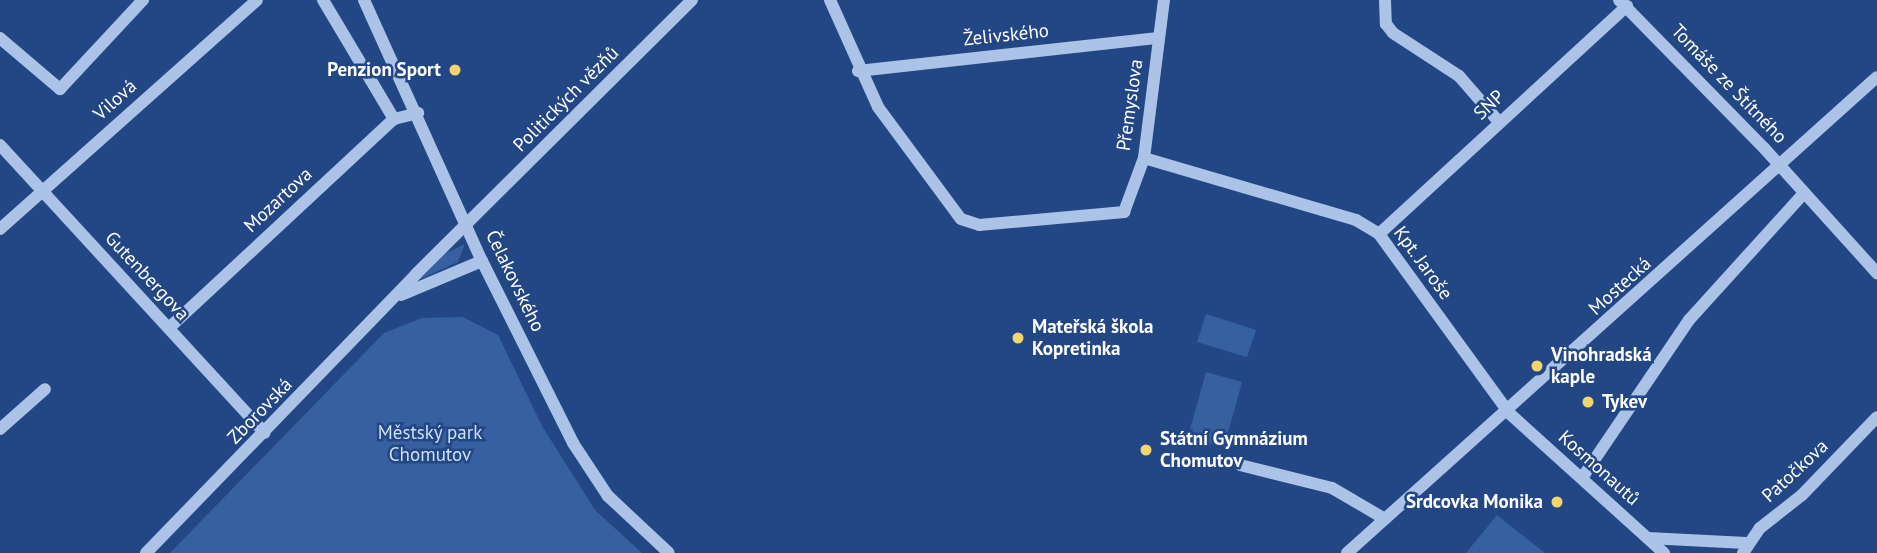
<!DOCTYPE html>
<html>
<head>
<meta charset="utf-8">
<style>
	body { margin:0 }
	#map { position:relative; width:1877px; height:553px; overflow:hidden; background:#234784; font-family:"PT Sans",sans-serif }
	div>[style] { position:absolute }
	.green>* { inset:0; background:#3760a0 }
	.minor>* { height:12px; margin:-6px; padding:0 6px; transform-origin:6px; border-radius:6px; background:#acc3e8 }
	.dots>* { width:19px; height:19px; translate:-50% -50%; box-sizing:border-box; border:4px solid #234784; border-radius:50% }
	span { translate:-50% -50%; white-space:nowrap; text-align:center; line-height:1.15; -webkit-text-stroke:5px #234784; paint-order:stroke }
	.street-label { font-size:19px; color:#fff }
	.poi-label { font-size:19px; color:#fff; font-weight:700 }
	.right { translate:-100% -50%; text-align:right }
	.left { translate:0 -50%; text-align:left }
	.park-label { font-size:19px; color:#cfdff6 }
</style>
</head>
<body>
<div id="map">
	<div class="green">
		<i style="clip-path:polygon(465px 244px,458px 262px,416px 281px,438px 257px)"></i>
		<i style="clip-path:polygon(1206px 314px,1256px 330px,1247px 357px,1197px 342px)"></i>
		<i style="clip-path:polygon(463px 317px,498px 335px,542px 426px,595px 510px,642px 553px,170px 553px,384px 333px,422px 318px)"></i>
		<i style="clip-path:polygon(1206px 372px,1242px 382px,1224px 447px,1188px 437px)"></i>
		<i style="clip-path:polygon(1497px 515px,1545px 553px,1466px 553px)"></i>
	</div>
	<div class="minor">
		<i style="left:323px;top:0;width:139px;rotate:59.2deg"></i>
		<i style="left:364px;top:0;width:286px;rotate:65.7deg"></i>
		<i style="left:482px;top:261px;width:203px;rotate:63.4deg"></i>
		<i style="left:573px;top:443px;width:64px;rotate:56.6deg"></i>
		<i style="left:608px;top:496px;width:83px;rotate:43.1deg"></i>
		<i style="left:830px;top:0;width:117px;rotate:65.8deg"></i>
		<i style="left:878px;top:107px;width:139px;rotate:53.5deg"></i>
		<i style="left:961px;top:219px;width:19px;rotate:18deg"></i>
		<i style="left:979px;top:225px;width:146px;rotate:-5.1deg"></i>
		<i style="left:1124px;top:212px;width:58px;rotate:-69.7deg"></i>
		<i style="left:1144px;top:158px;width:159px;rotate:-82.8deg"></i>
		<i style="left:1385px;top:0;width:24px;rotate:88deg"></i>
		<i style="left:1386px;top:24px;width:11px;rotate:52deg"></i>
		<i style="left:1393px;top:33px;width:79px;rotate:33.1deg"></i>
		<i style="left:1459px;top:76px;width:61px;rotate:49deg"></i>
		<i style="left:1619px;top:0;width:207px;rotate:45.6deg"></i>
		<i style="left:1764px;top:148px;width:169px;rotate:47.9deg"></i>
		<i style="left:0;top:38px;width:79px;rotate:40.4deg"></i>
		<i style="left:60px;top:89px;width:122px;rotate:-47deg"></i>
		<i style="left:858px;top:71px;width:302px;rotate:-6.3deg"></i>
		<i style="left:0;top:145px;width:391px;rotate:47.4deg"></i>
		<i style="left:1144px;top:158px;width:221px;rotate:16.3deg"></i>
		<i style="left:1356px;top:220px;width:27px;rotate:31deg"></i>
		<i style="left:1379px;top:234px;width:221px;rotate:54deg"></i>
		<i style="left:1509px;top:413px;width:209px;rotate:42.1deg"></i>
		<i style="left:0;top:229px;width:344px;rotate:-41.7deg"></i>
		<i style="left:1379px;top:234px;width:337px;rotate:-42.6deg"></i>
		<i style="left:401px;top:295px;width:88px;rotate:-22.8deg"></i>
		<i style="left:170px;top:327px;width:306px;rotate:-42.9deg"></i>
		<i style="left:394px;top:119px;width:25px;rotate:-14deg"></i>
		<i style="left:0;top:429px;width:60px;rotate:-41.6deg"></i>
		<i style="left:1240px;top:465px;width:95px;rotate:14deg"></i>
		<i style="left:1332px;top:488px;width:61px;rotate:30.3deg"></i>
		<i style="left:1582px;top:478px;width:191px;rotate:-55.9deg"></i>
		<i style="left:1689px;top:320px;width:171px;rotate:-47.8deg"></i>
		<i style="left:1648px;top:538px;width:98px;rotate:2.9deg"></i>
		<i style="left:146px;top:553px;width:388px;rotate:-45.9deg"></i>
		<i style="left:416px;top:274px;width:389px;rotate:-44.8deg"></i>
		<i style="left:1347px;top:553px;width:712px;rotate:-41.93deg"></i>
		<i style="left:1743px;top:553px;width:30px;rotate:-56deg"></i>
		<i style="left:1760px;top:528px;width:53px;rotate:-38.2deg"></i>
		<i style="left:1802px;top:495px;width:108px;rotate:-46.1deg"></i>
	</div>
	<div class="dots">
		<i style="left:455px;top:70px;background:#f3d56f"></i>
		<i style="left:1018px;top:338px;background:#f3d56f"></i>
		<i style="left:1537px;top:366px;background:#f3d56f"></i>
		<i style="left:1588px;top:402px;background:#f3d56f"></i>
		<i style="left:1146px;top:450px;background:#f3d56f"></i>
		<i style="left:1557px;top:502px;background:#f3d56f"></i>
	</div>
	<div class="street-label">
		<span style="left:1006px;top:35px;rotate:-6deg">Želivského</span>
		<span style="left:1729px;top:84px;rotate:46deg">Tomáše ze Štítného</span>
		<span style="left:566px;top:99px;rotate:-45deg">Politických vězňů</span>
		<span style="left:115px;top:100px;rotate:-42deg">Vilová</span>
		<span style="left:1130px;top:105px;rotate:-82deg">Přemyslova</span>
		<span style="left:1489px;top:105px;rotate:-43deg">SNP</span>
		<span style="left:278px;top:200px;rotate:-43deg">Mozartova</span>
		<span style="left:1423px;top:263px;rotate:54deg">Kpt. Jaroše</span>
		<span style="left:147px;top:276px;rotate:47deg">Gutenbergova</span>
		<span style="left:515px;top:281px;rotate:64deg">Čelakovského</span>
		<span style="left:1620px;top:286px;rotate:-42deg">Mostecká</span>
		<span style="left:260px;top:411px;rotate:-46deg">Zborovská</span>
		<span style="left:1599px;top:468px;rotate:42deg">Kosmonautů</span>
		<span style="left:1795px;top:471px;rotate:-43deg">Patočkova</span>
	</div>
	<div class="poi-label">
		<span class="right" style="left:441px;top:70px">Penzion Sport</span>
		<span class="left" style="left:1032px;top:338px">Mateřská škola<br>Kopretinka</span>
		<span class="left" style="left:1551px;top:366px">Vinohradská<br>kaple</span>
		<span class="left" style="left:1602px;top:402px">Tykev</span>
		<span class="left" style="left:1160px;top:450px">Státní Gymnázium<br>Chomutov</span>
		<span class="right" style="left:1543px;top:502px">Srdcovka Monika</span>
	</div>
	<div class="park-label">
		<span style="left:430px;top:444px">Městský park<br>Chomutov</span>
	</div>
</div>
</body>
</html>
